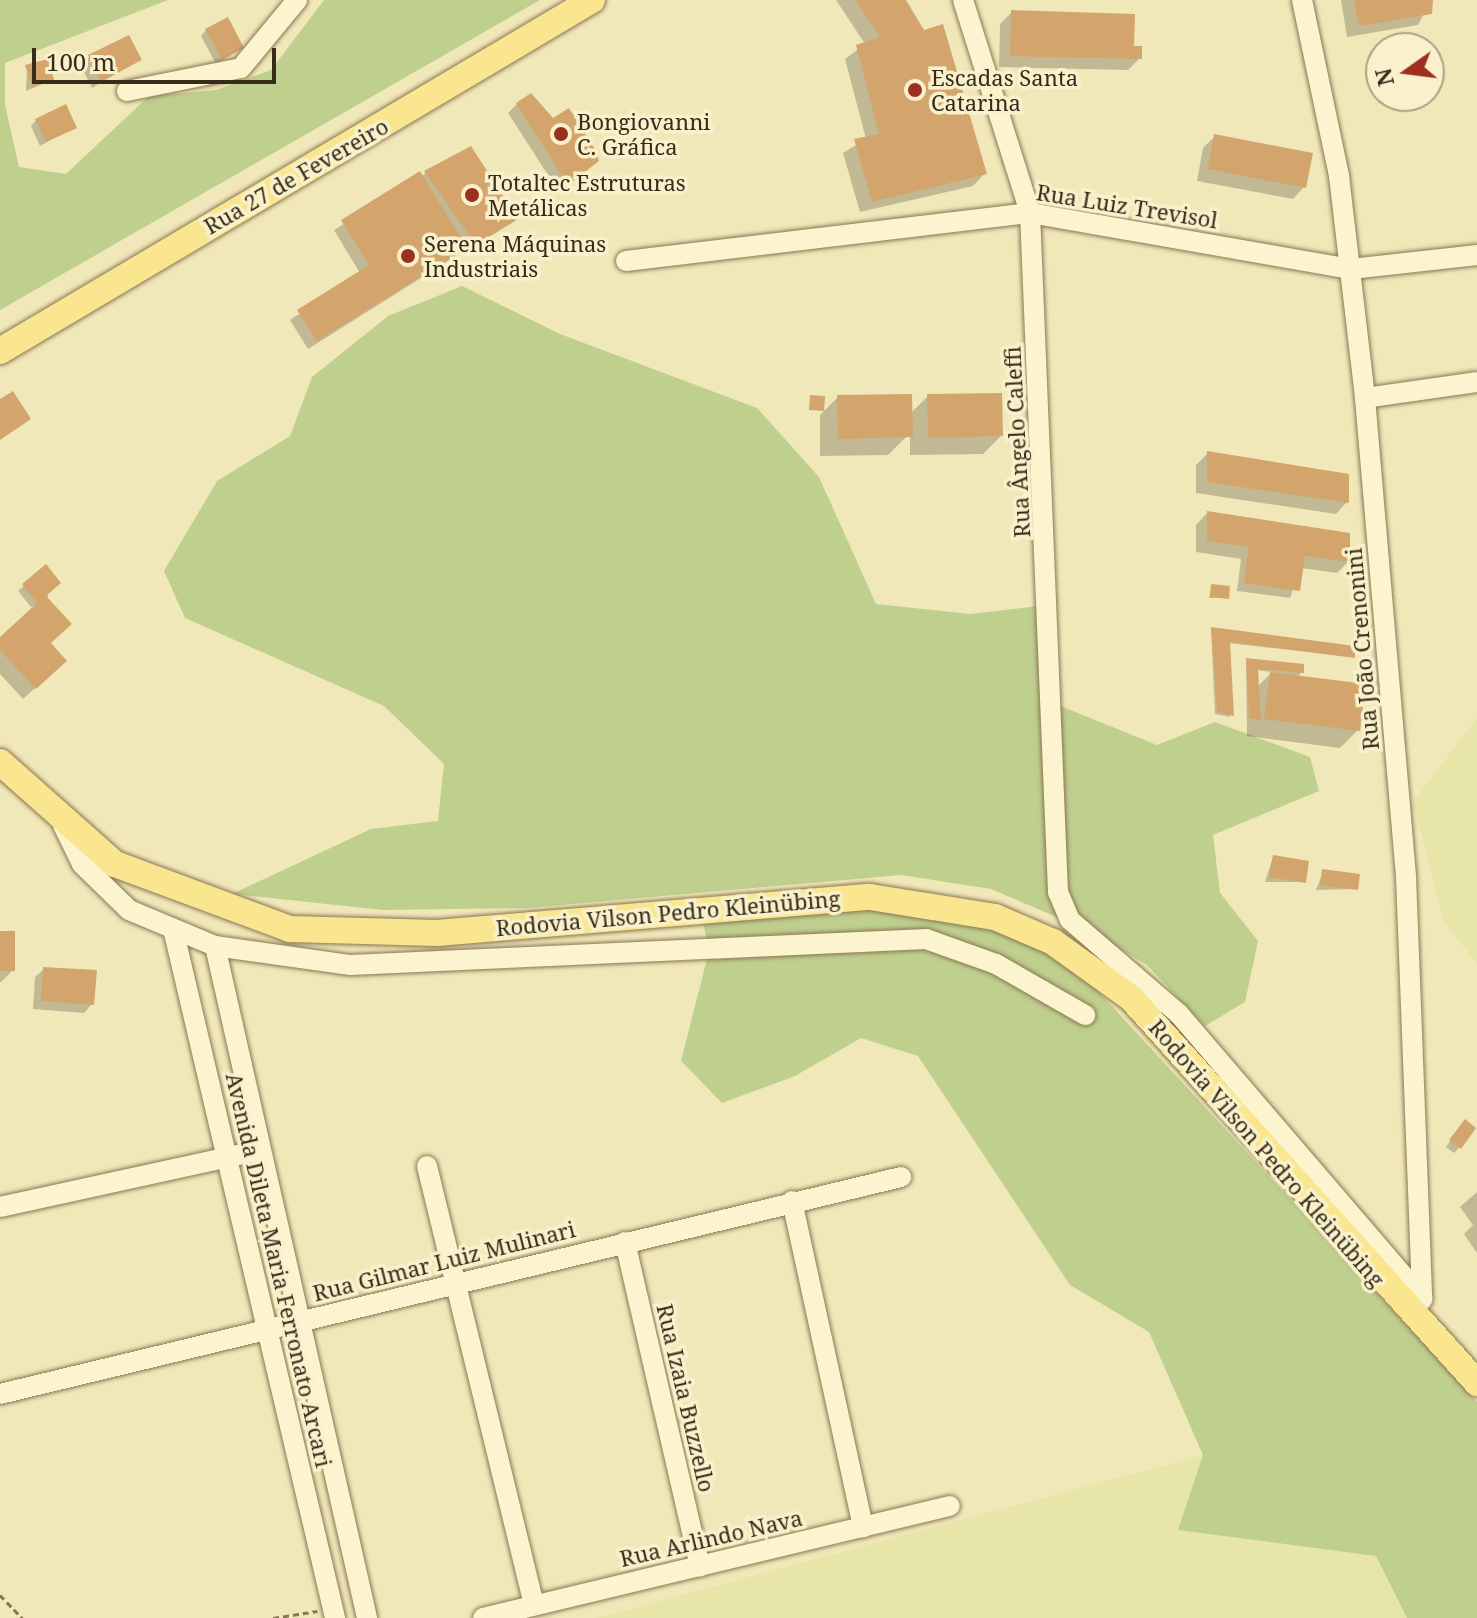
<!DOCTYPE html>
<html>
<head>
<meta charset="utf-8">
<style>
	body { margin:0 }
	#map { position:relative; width:1477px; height:1618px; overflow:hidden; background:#f1e8ba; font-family:"Noto Serif",serif }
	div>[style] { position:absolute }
	.farmland>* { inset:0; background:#e7e5a7 }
	.green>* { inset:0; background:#bfcf8e }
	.shadow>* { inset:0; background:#0003 }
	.building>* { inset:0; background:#d3a56d }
	.path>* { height:3px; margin-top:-1.5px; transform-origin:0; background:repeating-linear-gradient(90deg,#897753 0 6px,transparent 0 10px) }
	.roads { filter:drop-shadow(0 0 2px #897753) drop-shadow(0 0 2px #897753) }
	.minor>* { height:20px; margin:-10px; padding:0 10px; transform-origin:10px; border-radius:10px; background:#fcf4ce }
	.major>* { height:26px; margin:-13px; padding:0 13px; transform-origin:13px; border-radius:13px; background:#f9e68e }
	.dots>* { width:22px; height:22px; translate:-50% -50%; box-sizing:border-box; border:4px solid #f8f1cb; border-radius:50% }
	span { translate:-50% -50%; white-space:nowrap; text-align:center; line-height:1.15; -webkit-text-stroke:7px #f8f1cb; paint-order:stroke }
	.poi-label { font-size:22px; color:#372c1a }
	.left { translate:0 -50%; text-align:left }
	.street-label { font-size:22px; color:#372c1a }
	.north { position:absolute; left:1365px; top:32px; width:80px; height:80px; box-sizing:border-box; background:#f8f1cb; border:2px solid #aba284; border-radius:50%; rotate:256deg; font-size:22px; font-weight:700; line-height:32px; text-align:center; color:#372c1a }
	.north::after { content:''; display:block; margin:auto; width:28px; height:36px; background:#9d2f1f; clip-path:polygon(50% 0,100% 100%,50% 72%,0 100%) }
	.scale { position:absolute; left:32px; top:48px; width:244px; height:36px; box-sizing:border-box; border:4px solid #372c1a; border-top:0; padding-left:10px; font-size:24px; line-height:28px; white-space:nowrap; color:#372c1a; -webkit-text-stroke:6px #f8f1cb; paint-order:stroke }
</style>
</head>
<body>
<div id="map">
	<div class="farmland">
		<i style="clip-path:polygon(1477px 718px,1477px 963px,1444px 922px,1413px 802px)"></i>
		<i style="clip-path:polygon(1203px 1455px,1317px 1542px,1376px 1556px,1407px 1618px,597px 1618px)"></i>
	</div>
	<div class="green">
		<i style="clip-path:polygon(0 0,168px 0,5px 63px,5px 105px,19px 167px,66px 174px,149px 96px,216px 90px,271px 70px,324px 0,540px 0,0 310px)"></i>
		<i style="clip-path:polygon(462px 286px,560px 334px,757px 408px,819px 477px,876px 604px,970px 614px,1039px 606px,1043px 699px,1157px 745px,1215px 722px,1310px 757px,1319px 791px,1213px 835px,1220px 893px,1258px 941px,1245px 1002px,1205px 1026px,1147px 965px,1094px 933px,991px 889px,901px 875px,528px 908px,383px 910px,232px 894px,371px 829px,438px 821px,444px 764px,384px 706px,185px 618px,164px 571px,217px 481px,290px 436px,312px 377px,388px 316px)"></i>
		<i style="clip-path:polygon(864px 907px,984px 925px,1051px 953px,1084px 976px,1477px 1402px,1477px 1618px,1407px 1618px,1376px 1556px,1178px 1530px,1203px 1455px,1149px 1332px,1070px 1285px,918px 1056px,861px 1038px,795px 1076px,722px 1103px,681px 1061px,709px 951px,702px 917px)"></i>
	</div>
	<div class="shadow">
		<i style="clip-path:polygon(836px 0,903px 0,984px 174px,973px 186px,860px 212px,843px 153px,866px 139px,845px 59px,865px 44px)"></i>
		<i style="clip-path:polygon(1341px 0,1431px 0,1418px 25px,1347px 37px)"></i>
		<i style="clip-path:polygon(1012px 12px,1132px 48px,1140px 58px,1128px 70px,999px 67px,1000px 24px)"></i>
		<i style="clip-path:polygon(206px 30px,242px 48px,216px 64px,201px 36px)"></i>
		<i style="clip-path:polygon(89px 57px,140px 60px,92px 88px,81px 66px)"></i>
		<i style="clip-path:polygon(27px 67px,52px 80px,26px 91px)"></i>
		<i style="clip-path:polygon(517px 104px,553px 121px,588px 169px,559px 192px,508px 113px)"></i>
		<i style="clip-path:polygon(36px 120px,74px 127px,40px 146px,31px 126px)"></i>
		<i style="clip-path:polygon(1215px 136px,1304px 187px,1293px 199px,1197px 181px,1203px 148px)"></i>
		<i style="clip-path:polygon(426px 173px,515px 219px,308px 349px,290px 320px,360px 273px,334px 230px)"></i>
		<i style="clip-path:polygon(928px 396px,1001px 436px,983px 454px,910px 455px,910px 433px,888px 455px,820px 456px,820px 415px,838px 397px,908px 416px)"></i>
		<i style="clip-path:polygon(1207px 454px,1347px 502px,1336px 514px,1196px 493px,1196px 465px)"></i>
		<i style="clip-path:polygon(1207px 513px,1348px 562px,1337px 573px,1301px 568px,1290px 598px,1237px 591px,1241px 559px,1196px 552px,1196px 525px)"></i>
		<i style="clip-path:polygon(46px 567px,53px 672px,23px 699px,0 674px,0 640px,42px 602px,31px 607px,18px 591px)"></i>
		<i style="clip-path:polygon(1212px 586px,1227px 598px,1209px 598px)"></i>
		<i style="clip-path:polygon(1211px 629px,1353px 657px,1228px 643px,1230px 717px,1215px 714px)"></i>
		<i style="clip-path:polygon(evenodd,1246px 660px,1302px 672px,1297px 677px,1358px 730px,1340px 748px,1247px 736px,1246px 660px,1256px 670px,1272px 672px,1257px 687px,1256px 670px)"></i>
		<i style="clip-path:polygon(1273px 857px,1304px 882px,1265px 882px)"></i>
		<i style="clip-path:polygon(1323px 872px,1356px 889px,1316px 890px)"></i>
		<i style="clip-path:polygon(0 933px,13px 970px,1px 982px,0 982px)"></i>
		<i style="clip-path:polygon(44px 969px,92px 1004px,84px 1013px,33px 1009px,35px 977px)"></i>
		<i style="clip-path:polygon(1460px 1127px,1459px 1148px,1454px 1153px,1446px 1147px)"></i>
		<i style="clip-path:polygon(1477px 1192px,1477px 1253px,1464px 1234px,1473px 1225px,1460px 1207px)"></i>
	</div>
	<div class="building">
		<i style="clip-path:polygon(855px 0,906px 0,924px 30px,943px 24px,987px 174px,872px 202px,854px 139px,879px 134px,856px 45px,880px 37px)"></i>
		<i style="clip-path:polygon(1354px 0,1433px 0,1432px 14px,1359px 26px)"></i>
		<i style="clip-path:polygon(1011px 10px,1135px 14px,1134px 46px,1142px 46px,1142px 59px,1010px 56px)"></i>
		<i style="clip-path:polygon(228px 17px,244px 48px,222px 60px,205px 29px)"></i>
		<i style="clip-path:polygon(129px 35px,142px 60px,101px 81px,88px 55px)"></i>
		<i style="clip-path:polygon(48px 59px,54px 80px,32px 87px,25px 65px)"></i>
		<i style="clip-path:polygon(531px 93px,553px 118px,569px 108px,596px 151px,599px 161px,568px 185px,516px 103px)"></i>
		<i style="clip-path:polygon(66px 104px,77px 128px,46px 142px,35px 119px)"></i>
		<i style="clip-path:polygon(1214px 134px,1313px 153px,1306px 188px,1208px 169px)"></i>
		<i style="clip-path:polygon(471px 146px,518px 219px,476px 245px,424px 171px)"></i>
		<i style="clip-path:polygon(420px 171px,467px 248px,317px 341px,297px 310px,369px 265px,341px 220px)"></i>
		<i style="clip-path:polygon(13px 391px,31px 419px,0 440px,0 399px)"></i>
		<i style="clip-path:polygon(1002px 393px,1003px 436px,928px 438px,927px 394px)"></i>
		<i style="clip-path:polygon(912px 394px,913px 437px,838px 439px,837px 395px)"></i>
		<i style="clip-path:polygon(810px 395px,825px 396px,824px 411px,809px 410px)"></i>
		<i style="clip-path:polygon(1207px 451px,1349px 474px,1349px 503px,1207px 482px)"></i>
		<i style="clip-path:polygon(1207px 511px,1350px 533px,1350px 562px,1305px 556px,1300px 591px,1244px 583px,1249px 547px,1207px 541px)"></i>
		<i style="clip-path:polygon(46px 564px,61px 583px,46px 596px,72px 624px,51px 643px,67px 661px,36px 689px,0 650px,0 637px,37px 603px,22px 584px)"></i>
		<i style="clip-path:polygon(1211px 584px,1230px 586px,1229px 599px,1210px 597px)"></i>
		<i style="clip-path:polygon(1211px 627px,1355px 646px,1355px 658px,1230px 642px,1234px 716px,1217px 712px)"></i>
		<i style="clip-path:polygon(1246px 658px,1304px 664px,1304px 673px,1258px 669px,1261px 721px,1249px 718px)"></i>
		<i style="clip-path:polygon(1270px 672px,1366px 684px,1360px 731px,1264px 719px)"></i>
		<i style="clip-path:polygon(1273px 855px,1309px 861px,1306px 883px,1269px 877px)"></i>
		<i style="clip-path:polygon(1322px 869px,1360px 874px,1358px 890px,1320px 885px)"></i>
		<i style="clip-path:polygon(0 931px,15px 931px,15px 971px,0 971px)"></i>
		<i style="clip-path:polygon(43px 967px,97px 970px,94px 1005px,41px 1001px)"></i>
		<i style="clip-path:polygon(1465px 1119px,1476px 1128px,1461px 1149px,1449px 1140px)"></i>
	</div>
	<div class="path">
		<i style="left:0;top:1595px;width:32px;rotate:46deg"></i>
		<i style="left:273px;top:1618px;width:45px;rotate:-9deg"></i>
	</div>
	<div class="roads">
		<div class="minor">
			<i style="left:963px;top:0;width:223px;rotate:72.5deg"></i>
			<i style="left:1030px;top:213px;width:680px;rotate:87.64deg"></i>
			<i style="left:1058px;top:892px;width:30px;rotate:67deg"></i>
			<i style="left:1070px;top:920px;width:144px;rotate:40.8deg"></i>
			<i style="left:1179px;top:1014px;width:374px;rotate:49.4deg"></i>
			<i style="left:1302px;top:0;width:180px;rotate:78.1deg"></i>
			<i style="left:1339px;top:176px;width:224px;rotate:83.3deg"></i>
			<i style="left:1365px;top:398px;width:481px;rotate:85.1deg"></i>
			<i style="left:1406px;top:877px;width:423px;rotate:87.8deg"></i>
			<i style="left:127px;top:91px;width:116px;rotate:-11.4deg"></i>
			<i style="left:241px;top:68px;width:88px;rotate:-50.5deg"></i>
			<i style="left:626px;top:261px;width:407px;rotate:-6.8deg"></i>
			<i style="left:1030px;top:213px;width:326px;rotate:9.9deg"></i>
			<i style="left:1351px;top:269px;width:127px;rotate:-6.3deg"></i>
			<i style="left:1365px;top:398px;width:113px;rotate:-8.1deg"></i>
			<i style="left:63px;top:825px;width:43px;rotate:64deg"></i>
			<i style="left:82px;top:864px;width:66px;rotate:44.4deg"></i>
			<i style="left:129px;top:910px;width:93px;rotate:22.7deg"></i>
			<i style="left:215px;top:946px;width:137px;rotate:8deg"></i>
			<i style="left:351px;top:965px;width:576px;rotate:-2.59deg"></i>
			<i style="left:926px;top:939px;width:74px;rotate:19.7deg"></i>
			<i style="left:996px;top:964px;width:103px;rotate:29.8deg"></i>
			<i style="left:174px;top:933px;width:704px;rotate:76.77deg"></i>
			<i style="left:215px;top:946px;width:689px;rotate:77.25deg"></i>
			<i style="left:427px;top:1166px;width:452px;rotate:76.3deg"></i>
			<i style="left:792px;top:1201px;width:334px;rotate:77.7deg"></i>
			<i style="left:0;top:1207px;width:263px;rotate:-12.3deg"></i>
			<i style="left:625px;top:1242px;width:333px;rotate:77deg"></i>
			<i style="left:0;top:1394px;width:927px;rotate:-13.54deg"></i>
			<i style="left:483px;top:1618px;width:480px;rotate:-13.5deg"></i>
		</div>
		<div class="major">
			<i style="left:0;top:351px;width:688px;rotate:-30.66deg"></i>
			<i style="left:0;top:762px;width:154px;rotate:41.6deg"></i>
			<i style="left:115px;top:864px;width:187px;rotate:20.4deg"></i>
			<i style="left:290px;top:929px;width:147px;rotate:1.6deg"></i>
			<i style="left:437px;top:933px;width:434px;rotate:-4.8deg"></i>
			<i style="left:870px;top:897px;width:127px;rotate:9.1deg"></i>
			<i style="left:995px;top:917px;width:63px;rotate:23.3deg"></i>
			<i style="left:1053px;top:942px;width:96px;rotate:35.7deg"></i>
			<i style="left:1131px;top:998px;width:518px;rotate:48.05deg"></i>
		</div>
	</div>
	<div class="dots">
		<i style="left:915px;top:90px;background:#9d2f1f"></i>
		<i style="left:561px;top:134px;background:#9d2f1f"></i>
		<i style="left:472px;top:195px;background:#9d2f1f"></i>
		<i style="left:408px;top:256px;background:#9d2f1f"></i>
	</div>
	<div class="poi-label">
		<span class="left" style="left:931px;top:90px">Escadas Santa<br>Catarina</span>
		<span class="left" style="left:577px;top:134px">Bongiovanni<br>C. Gráfica</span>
		<span class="left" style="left:488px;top:195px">Totaltec Estruturas<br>Metálicas</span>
		<span class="left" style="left:424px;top:256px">Serena Máquinas<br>Industriais</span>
	</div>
	<div class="street-label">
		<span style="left:296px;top:176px;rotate:-30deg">Rua 27 de Fevereiro</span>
		<span style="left:1127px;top:206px;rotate:9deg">Rua Luiz Trevisol</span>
		<span style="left:1017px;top:442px;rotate:-93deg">Rua Ângelo Caleffi</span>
		<span style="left:1362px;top:649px;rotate:-95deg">Rua João Crenonini</span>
		<span style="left:668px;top:913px;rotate:-5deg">Rodovia Vilson Pedro Kleinübing</span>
		<span style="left:1267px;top:1153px;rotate:49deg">Rodovia Vilson Pedro Kleinübing</span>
		<span style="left:444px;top:1261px;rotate:-14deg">Rua Gilmar Luiz Mulinari</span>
		<span style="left:279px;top:1270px;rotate:77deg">Avenida Dileta Maria Ferronato Arcari</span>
		<span style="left:686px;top:1398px;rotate:77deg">Rua Izaia Buzzello</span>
		<span style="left:711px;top:1538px;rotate:-13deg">Rua Arlindo Nava</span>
	</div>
	<div class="north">N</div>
	<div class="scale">100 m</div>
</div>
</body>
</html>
